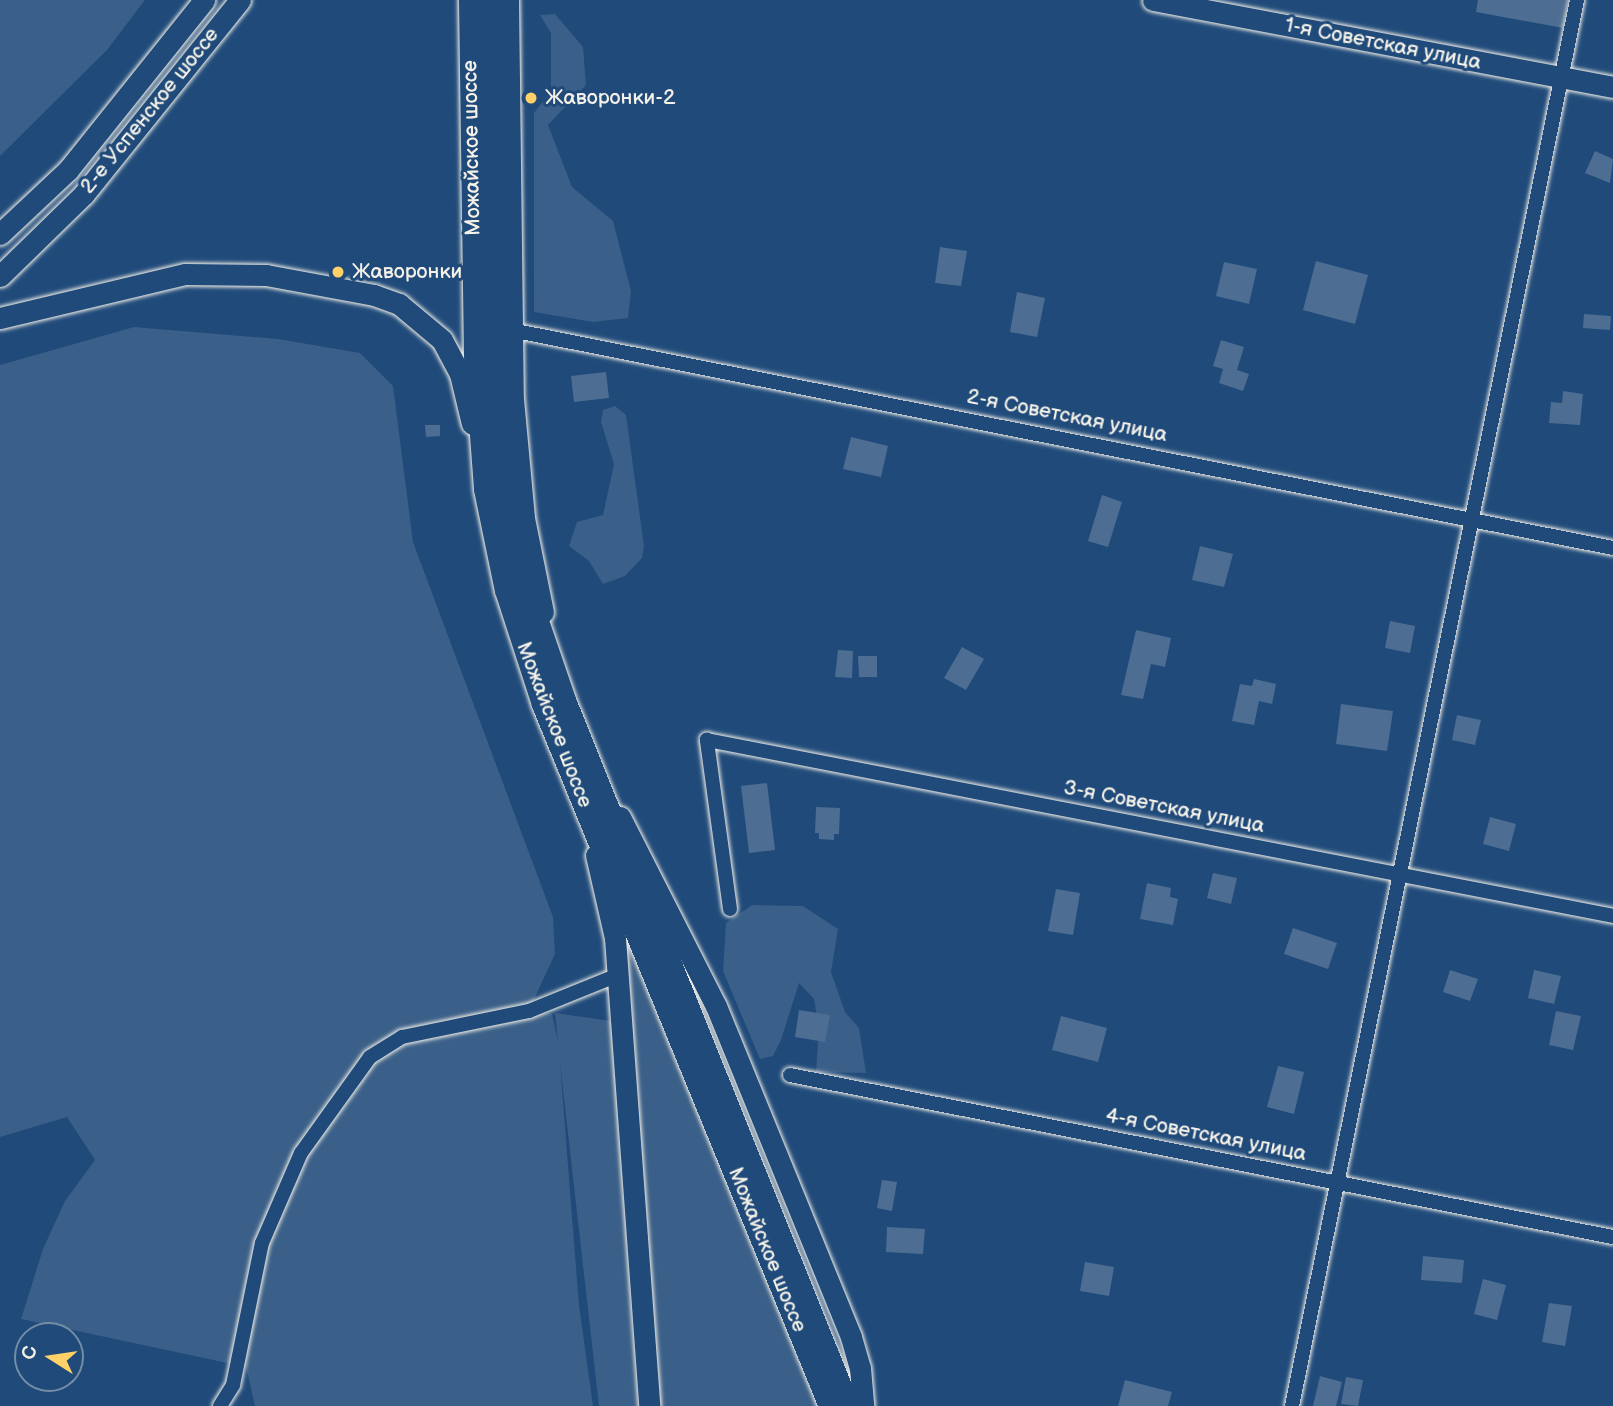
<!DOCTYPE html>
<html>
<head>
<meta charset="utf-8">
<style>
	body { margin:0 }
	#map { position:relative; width:1613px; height:1406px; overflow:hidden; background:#1f4a7a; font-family:"Balsamiq Sans",sans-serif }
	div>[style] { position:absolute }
	.green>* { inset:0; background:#3a5f88 }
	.building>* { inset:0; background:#4d6e92 }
	.roads { filter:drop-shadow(0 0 2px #f4f1e8) drop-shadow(0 0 2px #f4f1e8) }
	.minor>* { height:14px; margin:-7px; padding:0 7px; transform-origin:7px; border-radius:7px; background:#1f4a7a }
	.secondary>* { height:21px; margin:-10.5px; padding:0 10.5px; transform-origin:10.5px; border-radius:10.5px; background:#1f4a7a }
	.primary>* { height:23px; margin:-11.5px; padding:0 11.5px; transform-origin:11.5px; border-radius:11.5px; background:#1f4a7a }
	.dots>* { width:19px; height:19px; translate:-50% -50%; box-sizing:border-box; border:4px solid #1f4a7a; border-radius:50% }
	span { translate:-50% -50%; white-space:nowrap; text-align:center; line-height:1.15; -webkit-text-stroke:6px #1f4a7a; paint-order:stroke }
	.street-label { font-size:21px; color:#f4f1e8 }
	.poi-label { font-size:21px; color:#f4f1e8 }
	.left { translate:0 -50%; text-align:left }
	.north { position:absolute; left:14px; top:1322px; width:70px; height:70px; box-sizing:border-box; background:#1f4a7a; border:2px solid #748da6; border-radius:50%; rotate:282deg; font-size:19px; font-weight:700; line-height:28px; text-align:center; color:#f4f1e8 }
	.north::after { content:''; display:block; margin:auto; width:24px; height:32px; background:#ffd166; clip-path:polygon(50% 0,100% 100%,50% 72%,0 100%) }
</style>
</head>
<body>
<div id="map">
	<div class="green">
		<i style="clip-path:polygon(0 0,145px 0,107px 50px,0 156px)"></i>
		<i style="clip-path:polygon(555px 14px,583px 47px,586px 85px,548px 125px,572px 187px,613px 221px,631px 291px,628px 318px,593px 322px,534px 312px,534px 113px,551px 91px,551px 33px,540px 15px)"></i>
		<i style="clip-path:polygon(134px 327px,278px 339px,360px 353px,393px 386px,413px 542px,553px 917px,555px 954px,529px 1010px,552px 1014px,558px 1041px,555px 1013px,611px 1021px,638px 1406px,599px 1406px,560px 1063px,579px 1305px,593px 1406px,255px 1406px,246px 1367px,21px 1319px,43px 1249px,65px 1201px,95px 1160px,67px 1117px,0 1137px,0 365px)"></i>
		<i style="clip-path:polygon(615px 406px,626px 415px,644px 546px,642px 558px,625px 576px,603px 584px,589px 561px,569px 546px,577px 522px,603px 515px,614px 464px,601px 422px,603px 410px)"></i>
		<i style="clip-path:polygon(752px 905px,803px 906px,838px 929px,831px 972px,845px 1012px,859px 1028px,866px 1073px,816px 1072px,819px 1029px,814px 999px,799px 983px,781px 1040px,773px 1056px,760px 1059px,723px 971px,726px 923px)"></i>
		<i style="clip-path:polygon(618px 913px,824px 1406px,657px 1406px)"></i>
	</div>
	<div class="building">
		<i style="clip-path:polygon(1478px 0,1568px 0,1563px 28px,1476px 12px)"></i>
		<i style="clip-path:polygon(1595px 151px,1613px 159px,1610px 183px,1585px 173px)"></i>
		<i style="clip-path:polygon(940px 247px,967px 251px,961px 286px,935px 283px)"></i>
		<i style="clip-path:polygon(1316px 261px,1368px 275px,1355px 324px,1303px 310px)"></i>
		<i style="clip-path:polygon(1224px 262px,1257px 269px,1249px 304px,1216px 296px)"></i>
		<i style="clip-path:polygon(1017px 292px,1045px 298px,1037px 337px,1010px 332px)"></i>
		<i style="clip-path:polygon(1584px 314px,1611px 316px,1610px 330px,1583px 328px)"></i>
		<i style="clip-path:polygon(1221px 340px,1244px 347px,1237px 370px,1249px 374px,1243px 391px,1219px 383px,1223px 369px,1213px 366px)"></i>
		<i style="clip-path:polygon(606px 372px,609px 398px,574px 402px,571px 376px)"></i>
		<i style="clip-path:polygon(1563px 391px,1583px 394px,1580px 425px,1549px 423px,1551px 402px,1562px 403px)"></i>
		<i style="clip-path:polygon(425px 425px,440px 425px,440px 436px,426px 437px)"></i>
		<i style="clip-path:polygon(851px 437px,888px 446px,881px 477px,843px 469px)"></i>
		<i style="clip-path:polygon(1102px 495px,1122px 502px,1108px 547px,1088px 541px)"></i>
		<i style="clip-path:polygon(1200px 546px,1233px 554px,1224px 587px,1192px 580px)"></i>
		<i style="clip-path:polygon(1390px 621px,1415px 626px,1410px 653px,1385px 648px)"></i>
		<i style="clip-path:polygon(1136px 630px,1171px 638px,1165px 667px,1151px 664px,1143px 699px,1121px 695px)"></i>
		<i style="clip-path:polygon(962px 647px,984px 659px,966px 690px,944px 678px)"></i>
		<i style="clip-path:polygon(838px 650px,853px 651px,852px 678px,835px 677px)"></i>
		<i style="clip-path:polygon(858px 656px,877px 656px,877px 677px,859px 677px)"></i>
		<i style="clip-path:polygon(1254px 679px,1276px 684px,1272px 704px,1259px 701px,1254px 725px,1232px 721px,1240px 684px,1252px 686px)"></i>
		<i style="clip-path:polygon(1341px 704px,1393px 711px,1387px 751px,1336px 744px)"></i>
		<i style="clip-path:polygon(1457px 715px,1481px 720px,1475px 745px,1452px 740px)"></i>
		<i style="clip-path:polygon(767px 783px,775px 850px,749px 853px,741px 786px)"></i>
		<i style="clip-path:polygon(816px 807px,840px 808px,839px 834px,834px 834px,834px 840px,819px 839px,819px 833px,815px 833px)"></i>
		<i style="clip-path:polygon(1490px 817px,1516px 824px,1509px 851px,1483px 844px)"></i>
		<i style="clip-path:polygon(1213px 873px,1237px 878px,1231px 904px,1207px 898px)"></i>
		<i style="clip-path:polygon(1147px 883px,1171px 888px,1170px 897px,1178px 899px,1173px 925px,1140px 919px)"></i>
		<i style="clip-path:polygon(1056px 889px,1080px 893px,1073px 935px,1048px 931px)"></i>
		<i style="clip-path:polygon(1293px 928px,1337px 943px,1328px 969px,1284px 954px)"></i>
		<i style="clip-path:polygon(1450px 970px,1478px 979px,1470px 1001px,1443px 992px)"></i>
		<i style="clip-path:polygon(1534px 970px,1561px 976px,1554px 1004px,1528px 998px)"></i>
		<i style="clip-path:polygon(799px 1010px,830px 1015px,825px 1042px,795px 1037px)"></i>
		<i style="clip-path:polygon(1556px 1011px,1581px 1016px,1573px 1050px,1549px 1045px)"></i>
		<i style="clip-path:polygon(1061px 1016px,1107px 1028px,1098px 1062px,1052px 1050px)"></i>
		<i style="clip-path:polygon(1278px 1066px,1304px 1072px,1294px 1114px,1267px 1107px)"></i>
		<i style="clip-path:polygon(882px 1180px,897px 1182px,892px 1211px,877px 1208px)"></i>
		<i style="clip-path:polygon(887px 1227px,925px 1229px,923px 1254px,886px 1252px)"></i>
		<i style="clip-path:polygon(1423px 1256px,1464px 1260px,1462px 1283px,1421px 1280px)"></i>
		<i style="clip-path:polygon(1085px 1262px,1114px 1267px,1109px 1296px,1080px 1291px)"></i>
		<i style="clip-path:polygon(1483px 1279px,1506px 1285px,1497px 1320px,1474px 1314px)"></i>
		<i style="clip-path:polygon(1549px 1303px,1572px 1306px,1565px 1346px,1542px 1342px)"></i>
		<i style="clip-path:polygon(1320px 1376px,1342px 1382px,1336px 1406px,1313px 1406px)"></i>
		<i style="clip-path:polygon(1346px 1377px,1363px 1380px,1358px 1406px,1341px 1404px)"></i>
		<i style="clip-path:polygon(1125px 1380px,1172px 1392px,1168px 1406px,1118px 1406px)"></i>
	</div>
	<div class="roads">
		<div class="minor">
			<i style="left:511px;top:330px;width:1123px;rotate:11.19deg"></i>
			<i style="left:730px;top:909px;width:171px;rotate:-97.8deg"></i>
			<i style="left:707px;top:740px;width:923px;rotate:10.99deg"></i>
			<i style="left:790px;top:1075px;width:839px;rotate:11.14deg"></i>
			<i style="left:220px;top:1406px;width:25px;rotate:-58deg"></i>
			<i style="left:233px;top:1385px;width:145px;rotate:-78.5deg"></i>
			<i style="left:262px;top:1243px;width:98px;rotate:-66.6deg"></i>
			<i style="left:301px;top:1153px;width:118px;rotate:-54.3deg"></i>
			<i style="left:370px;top:1057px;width:38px;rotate:-32deg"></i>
			<i style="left:402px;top:1037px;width:130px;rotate:-11.6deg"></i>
			<i style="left:529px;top:1011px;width:96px;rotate:-22deg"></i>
			<i style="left:1292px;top:1406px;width:1435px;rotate:-78.54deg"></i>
		</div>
		<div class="secondary">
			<i style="left:508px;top:0;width:399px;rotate:89.3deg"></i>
			<i style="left:513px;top:399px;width:120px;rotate:84.7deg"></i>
			<i style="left:524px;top:518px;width:96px;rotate:78.6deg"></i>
			<i style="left:1153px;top:0;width:468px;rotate:10.7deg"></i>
			<i style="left:0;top:234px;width:93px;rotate:-43.3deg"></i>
			<i style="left:68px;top:170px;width:218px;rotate:-51.3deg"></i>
			<i style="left:0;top:276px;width:117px;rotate:-44.3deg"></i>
			<i style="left:84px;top:194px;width:249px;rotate:-51.2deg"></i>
			<i style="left:0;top:318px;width:190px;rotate:-13.4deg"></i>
			<i style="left:185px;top:274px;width:81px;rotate:0.7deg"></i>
			<i style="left:266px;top:275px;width:110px;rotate:10.5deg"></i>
			<i style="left:374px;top:295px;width:27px;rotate:20deg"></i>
			<i style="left:399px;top:304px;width:56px;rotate:39.9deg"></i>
			<i style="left:442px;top:340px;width:38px;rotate:62deg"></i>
			<i style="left:460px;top:374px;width:51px;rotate:76.5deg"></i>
			<i style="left:620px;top:817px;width:212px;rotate:63.1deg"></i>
			<i style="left:716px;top:1006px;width:357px;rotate:67.8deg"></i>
			<i style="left:851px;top:1337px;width:32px;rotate:74deg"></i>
			<i style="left:860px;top:1368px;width:38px;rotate:85deg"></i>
			<i style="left:596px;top:855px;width:85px;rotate:77.1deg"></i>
			<i style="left:615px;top:938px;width:469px;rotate:85.8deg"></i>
		</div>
		<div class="primary">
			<i style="left:470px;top:0;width:355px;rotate:89.2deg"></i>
			<i style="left:475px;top:355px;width:134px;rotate:85.7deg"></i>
			<i style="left:485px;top:489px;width:103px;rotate:78.3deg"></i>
			<i style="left:506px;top:590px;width:120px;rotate:72deg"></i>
			<i style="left:543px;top:704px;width:758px;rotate:67.76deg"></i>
			<i style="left:488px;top:0;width:429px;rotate:88.9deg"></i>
			<i style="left:496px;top:429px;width:150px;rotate:80deg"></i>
			<i style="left:522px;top:577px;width:130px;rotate:71.1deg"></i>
			<i style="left:564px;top:700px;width:761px;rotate:68.09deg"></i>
		</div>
	</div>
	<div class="dots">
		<i style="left:531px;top:98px;background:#ffd166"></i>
		<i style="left:338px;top:272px;background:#ffd166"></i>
	</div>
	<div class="street-label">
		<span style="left:1383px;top:44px;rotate:11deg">1-я Советская улица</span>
		<span style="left:150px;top:111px;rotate:-51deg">2-е Успенское шоссе</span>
		<span style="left:472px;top:148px;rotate:-91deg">Можайское шоссе</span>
		<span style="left:1067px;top:416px;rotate:11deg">2-я Советская улица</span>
		<span style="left:554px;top:725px;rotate:69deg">Можайское шоссе</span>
		<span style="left:1164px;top:807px;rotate:11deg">3-я Советская улица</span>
		<span style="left:1206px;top:1135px;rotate:11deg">4-я Советская улица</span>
		<span style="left:767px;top:1250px;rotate:68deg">Можайское шоссе</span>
	</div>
	<div class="poi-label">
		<span class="left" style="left:545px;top:98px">Жаворонки-2</span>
		<span class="left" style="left:352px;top:272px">Жаворонки</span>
	</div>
	<div class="north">С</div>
</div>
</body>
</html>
